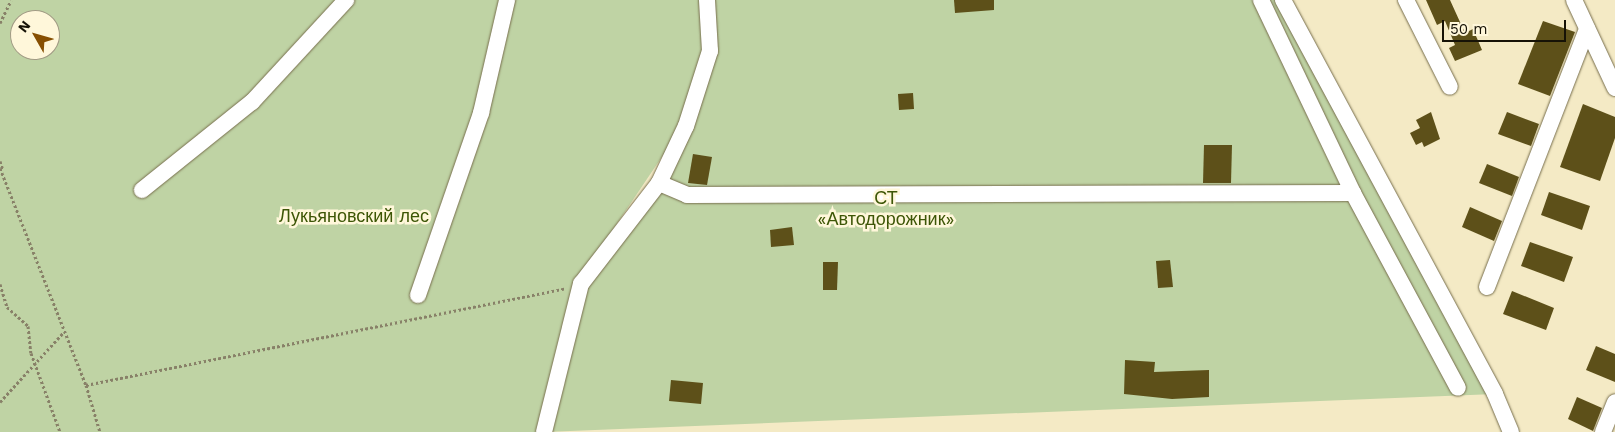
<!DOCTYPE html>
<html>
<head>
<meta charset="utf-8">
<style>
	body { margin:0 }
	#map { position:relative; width:1615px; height:432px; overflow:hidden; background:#f4eac5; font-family:"Work Sans",sans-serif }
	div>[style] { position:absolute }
	.green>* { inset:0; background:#bfd3a4 }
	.building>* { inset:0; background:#5d5019 }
	.path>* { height:3px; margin-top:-1.5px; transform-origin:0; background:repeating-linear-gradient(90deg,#888168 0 2.5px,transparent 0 5px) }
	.roads { filter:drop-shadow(0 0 1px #776e4d) drop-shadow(0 0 1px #776e4d) }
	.minor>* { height:16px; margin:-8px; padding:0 8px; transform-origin:8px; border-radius:8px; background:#fff }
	span { translate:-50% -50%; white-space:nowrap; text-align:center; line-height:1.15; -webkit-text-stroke:5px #fff7da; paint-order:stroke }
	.park-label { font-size:18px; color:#3d5606 }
	.north { position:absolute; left:10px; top:10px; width:50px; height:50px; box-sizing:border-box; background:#fff7da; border:1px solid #a29b85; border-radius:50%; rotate:308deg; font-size:14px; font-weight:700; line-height:20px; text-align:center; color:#161206 }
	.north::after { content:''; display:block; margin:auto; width:18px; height:22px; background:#874f01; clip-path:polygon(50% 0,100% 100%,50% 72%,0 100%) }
	.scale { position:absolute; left:1442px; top:20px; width:124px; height:22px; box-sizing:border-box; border:2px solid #161206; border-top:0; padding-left:6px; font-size:15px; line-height:18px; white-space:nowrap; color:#161206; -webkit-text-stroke:4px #fff7da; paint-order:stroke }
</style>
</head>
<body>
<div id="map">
	<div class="green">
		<i style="clip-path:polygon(evenodd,0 0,703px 0,708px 51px,684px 124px,577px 283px,541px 432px,0 432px,0 0,20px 20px,50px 20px,50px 50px,20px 50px,20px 20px)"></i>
		<i style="clip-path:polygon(709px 0,1283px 0,1495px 394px,545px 432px,588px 287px,663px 185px,714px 51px)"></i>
	</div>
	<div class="building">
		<i style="clip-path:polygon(954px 0,994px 0,994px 10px,955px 13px)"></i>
		<i style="clip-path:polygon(1426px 0,1450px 0,1465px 33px,1473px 29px,1482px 50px,1455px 61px,1449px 48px,1455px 45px,1445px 21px,1437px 25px)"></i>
		<i style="clip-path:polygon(1543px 21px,1575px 32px,1550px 96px,1518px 84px)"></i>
		<i style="clip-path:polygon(913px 93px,914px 109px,899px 110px,898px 94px)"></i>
		<i style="clip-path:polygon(1583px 104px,1615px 117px,1615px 138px,1600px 181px,1560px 167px)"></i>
		<i style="clip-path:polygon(1431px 112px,1440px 139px,1424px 147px,1422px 142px,1416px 145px,1410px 133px,1420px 128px,1416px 120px)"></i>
		<i style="clip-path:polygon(1507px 112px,1539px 124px,1531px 146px,1498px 134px)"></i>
		<i style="clip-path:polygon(1204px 145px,1232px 145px,1231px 183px,1203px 183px)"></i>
		<i style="clip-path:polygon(693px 154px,712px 157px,707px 185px,688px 183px)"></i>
		<i style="clip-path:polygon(1487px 164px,1519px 177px,1512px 196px,1479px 183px)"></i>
		<i style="clip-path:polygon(1549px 192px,1590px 206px,1582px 230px,1541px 215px)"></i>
		<i style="clip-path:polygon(1470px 207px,1502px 221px,1494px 241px,1462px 227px)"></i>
		<i style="clip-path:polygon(792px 227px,794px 245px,771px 247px,770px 230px)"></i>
		<i style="clip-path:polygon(1530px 242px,1573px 257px,1564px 282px,1521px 266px)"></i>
		<i style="clip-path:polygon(1170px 260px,1173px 287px,1158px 288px,1156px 261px)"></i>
		<i style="clip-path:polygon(823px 262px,838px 262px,837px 290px,823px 290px)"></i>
		<i style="clip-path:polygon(1512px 291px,1554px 308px,1546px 330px,1503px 314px)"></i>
		<i style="clip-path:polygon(1596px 346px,1615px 354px,1615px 382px,1586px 370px)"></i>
		<i style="clip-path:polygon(1125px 360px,1155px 362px,1154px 372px,1209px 370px,1209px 397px,1172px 399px,1124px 394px)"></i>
		<i style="clip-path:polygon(671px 380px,703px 383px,701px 404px,669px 401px)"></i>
		<i style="clip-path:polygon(1577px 397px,1602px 408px,1593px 431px,1568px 419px)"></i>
	</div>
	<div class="path">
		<i style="left:0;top:23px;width:25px;rotate:-64deg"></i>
		<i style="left:0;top:161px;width:9px;rotate:72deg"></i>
		<i style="left:0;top:168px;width:233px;rotate:68.4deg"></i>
		<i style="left:86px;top:385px;width:49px;rotate:73.4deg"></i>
		<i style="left:0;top:284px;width:24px;rotate:73deg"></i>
		<i style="left:7px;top:307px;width:28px;rotate:42deg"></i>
		<i style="left:28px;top:326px;width:27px;rotate:84deg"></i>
		<i style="left:31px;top:353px;width:84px;rotate:69.8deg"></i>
		<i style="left:86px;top:385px;width:489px;rotate:-11.4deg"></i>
		<i style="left:0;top:402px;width:93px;rotate:-47.6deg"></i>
	</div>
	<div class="roads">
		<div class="minor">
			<i style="left:1261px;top:0;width:214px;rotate:64.5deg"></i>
			<i style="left:1353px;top:193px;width:221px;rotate:61.7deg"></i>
			<i style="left:1283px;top:0;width:447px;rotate:61.7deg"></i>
			<i style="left:1495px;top:394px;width:41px;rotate:67.2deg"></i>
			<i style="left:1406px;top:0;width:97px;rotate:63.2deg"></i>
			<i style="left:1574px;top:0;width:97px;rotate:65deg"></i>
			<i style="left:659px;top:183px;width:30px;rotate:23deg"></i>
			<i style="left:687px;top:195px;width:666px;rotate:-0.17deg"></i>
			<i style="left:142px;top:190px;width:141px;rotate:-38.7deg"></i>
			<i style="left:252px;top:102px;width:139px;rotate:-47.3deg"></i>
			<i style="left:1487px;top:287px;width:277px;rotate:-68.8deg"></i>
			<i style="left:418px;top:295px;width:193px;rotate:-70.9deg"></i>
			<i style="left:481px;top:113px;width:116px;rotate:-77deg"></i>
			<i style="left:544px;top:432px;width:153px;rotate:-76deg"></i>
			<i style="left:581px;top:284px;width:128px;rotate:-52.3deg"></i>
			<i style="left:659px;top:183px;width:63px;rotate:-64.7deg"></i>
			<i style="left:686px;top:126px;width:79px;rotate:-72.3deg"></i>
			<i style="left:710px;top:51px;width:51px;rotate:-93.4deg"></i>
			<i style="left:1603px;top:432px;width:32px;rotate:-68deg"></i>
		</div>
	</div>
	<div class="park-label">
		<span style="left:886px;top:209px">СТ<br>«Автодорожник»</span>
		<span style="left:354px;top:216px">Лукьяновский лес</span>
	</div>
	<div class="north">N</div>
	<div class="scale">50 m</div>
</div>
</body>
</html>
